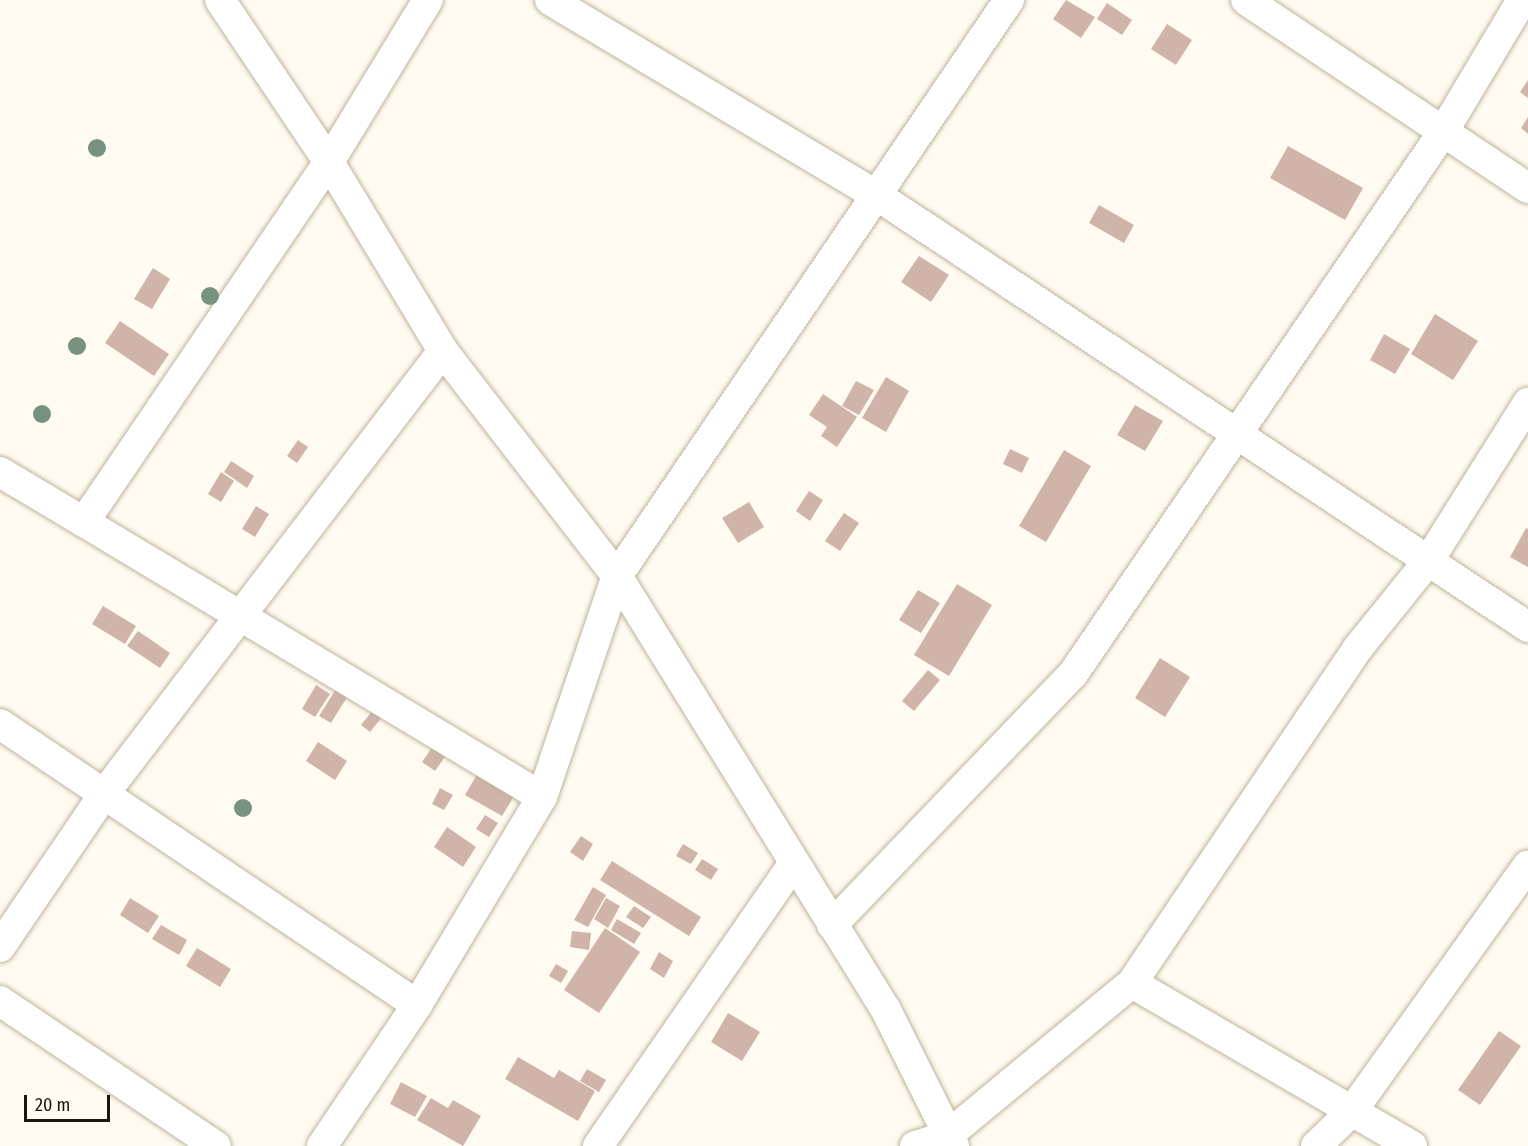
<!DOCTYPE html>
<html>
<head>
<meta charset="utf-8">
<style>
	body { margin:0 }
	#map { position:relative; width:1528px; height:1146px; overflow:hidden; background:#fffbf0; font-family:"Fira Sans Condensed",sans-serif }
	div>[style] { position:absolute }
	.building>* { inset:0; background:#d0b4a9 }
	.roads { filter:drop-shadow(0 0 2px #bdb49b) drop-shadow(0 0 2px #bdb49b) }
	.minor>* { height:30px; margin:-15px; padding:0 15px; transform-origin:15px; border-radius:15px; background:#fff }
	.trees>* { width:18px; height:18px; margin:-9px; border-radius:50%; background:#789282 }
	span { translate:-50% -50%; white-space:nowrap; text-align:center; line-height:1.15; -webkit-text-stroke:5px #fffbf0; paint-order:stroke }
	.scale { position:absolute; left:24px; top:1095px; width:86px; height:27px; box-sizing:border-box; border:3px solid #1a160d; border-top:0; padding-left:8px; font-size:18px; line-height:21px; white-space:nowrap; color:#1a160d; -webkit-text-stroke:4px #fffbf0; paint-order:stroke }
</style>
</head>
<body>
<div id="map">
	<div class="building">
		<i style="clip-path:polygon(1066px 0,1095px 17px,1081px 38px,1053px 19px)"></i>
		<i style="clip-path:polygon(1107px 3px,1132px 20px,1122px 35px,1097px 19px)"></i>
		<i style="clip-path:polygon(1167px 24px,1192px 40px,1176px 65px,1151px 49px)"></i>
		<i style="clip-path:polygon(1528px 80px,1528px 98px,1520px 92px)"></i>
		<i style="clip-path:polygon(1528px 117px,1528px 134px,1521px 128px)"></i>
		<i style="clip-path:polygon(1288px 146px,1363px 188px,1345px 220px,1270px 178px)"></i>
		<i style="clip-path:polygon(1099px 205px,1134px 225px,1124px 243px,1089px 223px)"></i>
		<i style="clip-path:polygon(919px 256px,949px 275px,931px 302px,901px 282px)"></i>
		<i style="clip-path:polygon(153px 268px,170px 279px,152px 309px,134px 299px)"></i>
		<i style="clip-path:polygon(1435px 314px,1478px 341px,1453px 380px,1411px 354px)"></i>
		<i style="clip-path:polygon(120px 321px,169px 354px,154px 376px,105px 343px)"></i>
		<i style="clip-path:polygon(1384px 334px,1410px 349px,1395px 374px,1370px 360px)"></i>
		<i style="clip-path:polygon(886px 377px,909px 391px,886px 432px,862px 418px)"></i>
		<i style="clip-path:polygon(856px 381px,874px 390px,859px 415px,842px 406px)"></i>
		<i style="clip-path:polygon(823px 394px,857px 417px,837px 447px,821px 436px,827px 427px,809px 415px)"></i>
		<i style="clip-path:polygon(1135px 405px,1163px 421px,1145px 451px,1117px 435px)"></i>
		<i style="clip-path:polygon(298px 440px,308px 447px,297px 463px,287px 456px)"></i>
		<i style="clip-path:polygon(1010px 449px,1029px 458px,1022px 473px,1003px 464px)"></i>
		<i style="clip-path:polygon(1064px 450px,1091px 466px,1046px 542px,1019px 526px)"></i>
		<i style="clip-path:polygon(231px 461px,254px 476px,247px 488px,224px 472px)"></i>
		<i style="clip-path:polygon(221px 472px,234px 481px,221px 502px,208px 494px)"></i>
		<i style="clip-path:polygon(809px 491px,823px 500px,810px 521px,796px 511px)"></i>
		<i style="clip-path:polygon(749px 502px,764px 527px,738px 543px,722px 518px)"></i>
		<i style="clip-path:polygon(256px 506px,269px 514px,255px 537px,242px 529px)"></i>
		<i style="clip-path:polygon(844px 513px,859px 523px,840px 551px,825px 541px)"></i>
		<i style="clip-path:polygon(1526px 528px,1528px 529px,1528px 567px,1510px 557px)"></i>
		<i style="clip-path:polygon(957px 584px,992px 605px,949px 676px,914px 655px)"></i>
		<i style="clip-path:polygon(918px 590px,940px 603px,921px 633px,899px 620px)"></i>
		<i style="clip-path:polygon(103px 606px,136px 626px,125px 644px,92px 624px)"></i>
		<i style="clip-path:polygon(138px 631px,170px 653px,160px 668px,127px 646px)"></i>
		<i style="clip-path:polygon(1160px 658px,1190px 677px,1165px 717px,1135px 698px)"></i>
		<i style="clip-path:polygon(928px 670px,940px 680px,914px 711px,902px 701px)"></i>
		<i style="clip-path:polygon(316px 685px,330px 694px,315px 717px,302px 709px)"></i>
		<i style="clip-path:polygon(354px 686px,331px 723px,319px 716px,336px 689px)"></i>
		<i style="clip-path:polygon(377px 705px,387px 711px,370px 732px,361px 725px)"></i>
		<i style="clip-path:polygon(438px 739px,451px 748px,435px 771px,422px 762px)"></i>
		<i style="clip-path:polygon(318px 742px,347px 761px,335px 780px,306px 761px)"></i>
		<i style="clip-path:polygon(479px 771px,516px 793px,502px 816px,465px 795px)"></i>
		<i style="clip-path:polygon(440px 788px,453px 795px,444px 810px,432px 804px)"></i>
		<i style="clip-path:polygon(485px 815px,498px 823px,489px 837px,476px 829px)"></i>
		<i style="clip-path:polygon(447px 827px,476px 847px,463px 867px,434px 847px)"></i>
		<i style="clip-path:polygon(581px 836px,593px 844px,583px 861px,570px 852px)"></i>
		<i style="clip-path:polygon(683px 844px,698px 853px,691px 864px,676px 856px)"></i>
		<i style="clip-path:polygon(702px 859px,718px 869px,711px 880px,695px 870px)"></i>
		<i style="clip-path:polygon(612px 861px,701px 917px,689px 936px,600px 880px)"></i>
		<i style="clip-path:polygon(593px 887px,606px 895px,588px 927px,574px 920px)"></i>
		<i style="clip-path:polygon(130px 898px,159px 916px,148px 933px,120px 915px)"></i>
		<i style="clip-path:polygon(606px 898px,620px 906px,608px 928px,594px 919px)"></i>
		<i style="clip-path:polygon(634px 906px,651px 917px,643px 928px,626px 917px)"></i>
		<i style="clip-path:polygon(617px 919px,641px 933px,634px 944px,611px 930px)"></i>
		<i style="clip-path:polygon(161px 925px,187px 940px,179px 955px,152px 939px)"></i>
		<i style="clip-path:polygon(605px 928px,640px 952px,599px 1013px,564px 990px)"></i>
		<i style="clip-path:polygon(572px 931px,591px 933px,589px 950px,570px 947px)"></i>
		<i style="clip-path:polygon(197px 948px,231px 969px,220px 987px,186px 966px)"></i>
		<i style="clip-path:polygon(659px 952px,673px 961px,664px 978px,650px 969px)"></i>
		<i style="clip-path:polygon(556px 964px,568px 971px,561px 983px,549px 976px)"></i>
		<i style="clip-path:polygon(728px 1013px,760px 1032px,742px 1061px,711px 1042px)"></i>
		<i style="clip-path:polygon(1499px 1031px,1521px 1046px,1480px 1105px,1458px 1090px)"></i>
		<i style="clip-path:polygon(518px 1057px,554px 1078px,559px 1070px,595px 1091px,578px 1121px,505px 1079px)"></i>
		<i style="clip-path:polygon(587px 1069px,606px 1080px,599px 1092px,580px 1081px)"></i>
		<i style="clip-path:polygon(401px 1082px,427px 1096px,415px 1117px,390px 1104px)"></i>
		<i style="clip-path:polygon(431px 1098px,448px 1108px,453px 1100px,481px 1116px,463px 1146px,417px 1120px)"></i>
	</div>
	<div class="roads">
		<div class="minor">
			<i style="left:220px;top:0;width:195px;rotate:56.1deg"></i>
			<i style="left:329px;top:162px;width:221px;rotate:58.9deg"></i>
			<i style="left:443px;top:351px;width:284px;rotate:52.3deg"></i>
			<i style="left:617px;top:576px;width:511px;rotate:58.21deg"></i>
			<i style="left:886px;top:1010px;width:152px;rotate:63.4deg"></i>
			<i style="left:550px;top:0;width:382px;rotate:30.9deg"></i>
			<i style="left:878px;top:196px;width:780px;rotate:33.55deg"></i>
			<i style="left:1246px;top:0;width:339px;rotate:33.7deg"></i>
			<i style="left:0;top:472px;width:98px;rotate:30.8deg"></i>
			<i style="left:84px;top:522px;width:435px;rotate:-55.8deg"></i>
			<i style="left:329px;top:162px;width:190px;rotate:-58.6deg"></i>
			<i style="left:84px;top:522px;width:534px;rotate:30.98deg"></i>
			<i style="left:0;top:724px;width:503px;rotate:33.97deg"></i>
			<i style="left:832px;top:925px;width:348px;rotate:-46.2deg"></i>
			<i style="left:1073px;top:674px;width:656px;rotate:-55.68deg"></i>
			<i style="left:1443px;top:132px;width:154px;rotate:-59.1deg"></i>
			<i style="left:0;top:947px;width:185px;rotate:-55.8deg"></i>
			<i style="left:104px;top:794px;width:558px;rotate:-52.58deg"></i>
			<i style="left:1132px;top:983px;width:324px;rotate:30.2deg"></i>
			<i style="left:0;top:1001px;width:260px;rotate:33.9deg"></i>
			<i style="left:322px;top:1146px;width:170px;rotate:-56deg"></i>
			<i style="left:417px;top:1005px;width:243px;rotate:-59deg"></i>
			<i style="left:542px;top:797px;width:233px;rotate:-71.3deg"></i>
			<i style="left:617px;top:576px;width:697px;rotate:-55.76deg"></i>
			<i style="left:598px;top:1146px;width:343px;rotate:-55.3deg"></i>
			<i style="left:915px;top:1146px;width:34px;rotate:-17deg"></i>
			<i style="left:947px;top:1136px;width:240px;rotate:-39.6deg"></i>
			<i style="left:1132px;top:983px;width:404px;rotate:-56deg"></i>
			<i style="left:1358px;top:648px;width:113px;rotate:-51.1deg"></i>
			<i style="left:1429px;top:560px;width:186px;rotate:-57.8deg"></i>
			<i style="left:1316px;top:1146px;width:50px;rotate:-44.2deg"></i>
			<i style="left:1352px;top:1111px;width:302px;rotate:-54.4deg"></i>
		</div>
	</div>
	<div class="trees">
		<i style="left:97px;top:148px"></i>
		<i style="left:210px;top:296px"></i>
		<i style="left:77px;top:346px"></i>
		<i style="left:42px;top:414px"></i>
		<i style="left:243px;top:808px"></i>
	</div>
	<div class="scale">20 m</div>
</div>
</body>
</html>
